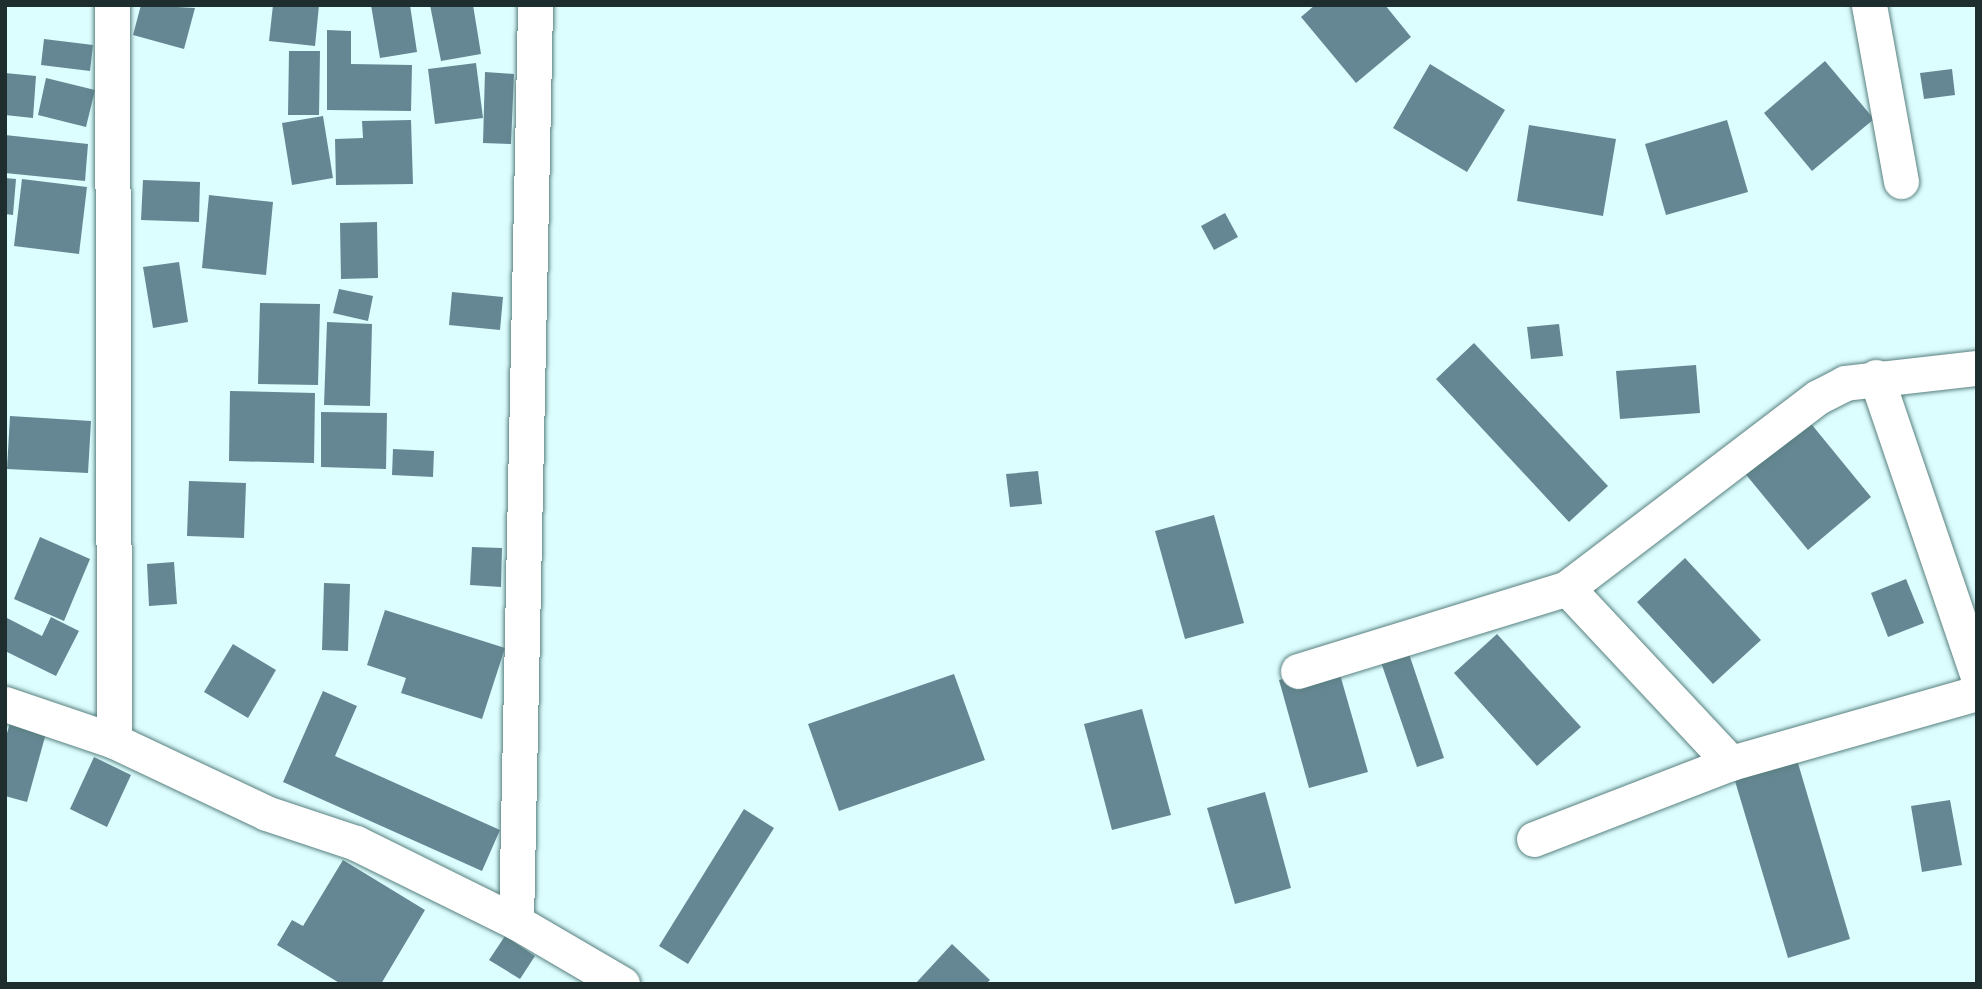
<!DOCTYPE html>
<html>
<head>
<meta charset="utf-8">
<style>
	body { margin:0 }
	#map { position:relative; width:1982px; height:989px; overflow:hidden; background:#ddfefe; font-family:Roboto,sans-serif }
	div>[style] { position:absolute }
	.building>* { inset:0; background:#658793 }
	.roads { filter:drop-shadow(0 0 2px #587f7f) drop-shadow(0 0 2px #587f7f) }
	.street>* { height:35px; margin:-17.5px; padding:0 17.5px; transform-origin:17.5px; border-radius:17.5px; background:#fff }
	span { translate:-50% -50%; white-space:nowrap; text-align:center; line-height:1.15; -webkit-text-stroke:7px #ddfefe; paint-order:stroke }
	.frame { position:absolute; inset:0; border:7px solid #1e2e2e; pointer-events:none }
</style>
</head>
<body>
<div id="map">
	<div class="building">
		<i style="clip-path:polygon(141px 5px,195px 8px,184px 49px,133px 35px)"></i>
		<i style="clip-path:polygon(273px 5px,319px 5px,315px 46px,269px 41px)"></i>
		<i style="clip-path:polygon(371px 5px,410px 5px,417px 52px,380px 58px)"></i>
		<i style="clip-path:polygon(430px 5px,473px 5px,481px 54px,441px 61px)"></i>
		<i style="clip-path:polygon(1315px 5px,1385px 5px,1411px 37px,1356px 83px,1301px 17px)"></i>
		<i style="clip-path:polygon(327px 30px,351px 31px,351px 64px,412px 65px,411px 111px,327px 110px)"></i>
		<i style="clip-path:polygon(44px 39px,93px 45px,90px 71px,41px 65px)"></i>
		<i style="clip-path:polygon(289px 51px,320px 51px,319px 115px,288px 115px)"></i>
		<i style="clip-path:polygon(1825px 61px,1874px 119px,1812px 171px,1764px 113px)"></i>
		<i style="clip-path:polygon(476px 63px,483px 118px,435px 124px,428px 69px)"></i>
		<i style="clip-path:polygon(1430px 64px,1505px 110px,1467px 172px,1393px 128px)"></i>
		<i style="clip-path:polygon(1952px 69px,1955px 95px,1924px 99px,1920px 73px)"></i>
		<i style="clip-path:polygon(485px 72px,514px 74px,511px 144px,483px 143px)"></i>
		<i style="clip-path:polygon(5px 73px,36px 76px,33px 118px,5px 115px)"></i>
		<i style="clip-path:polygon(46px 78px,95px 90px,86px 127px,38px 115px)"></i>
		<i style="clip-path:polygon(323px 116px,333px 178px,292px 185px,282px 123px)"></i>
		<i style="clip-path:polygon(411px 120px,413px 184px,336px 185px,335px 139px,363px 138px,362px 121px)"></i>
		<i style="clip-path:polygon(1727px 120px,1748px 192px,1666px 215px,1645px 144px)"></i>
		<i style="clip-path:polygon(1529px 125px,1616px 139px,1603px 216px,1517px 201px)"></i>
		<i style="clip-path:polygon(5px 135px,88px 144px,85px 181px,5px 173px)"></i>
		<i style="clip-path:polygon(5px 178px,16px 179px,13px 215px,5px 214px)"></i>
		<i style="clip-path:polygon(22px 179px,87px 187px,79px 254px,14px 246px)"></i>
		<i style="clip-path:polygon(143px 180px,200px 182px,199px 222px,141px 220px)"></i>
		<i style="clip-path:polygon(209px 195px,273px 202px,266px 275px,202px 268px)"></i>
		<i style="clip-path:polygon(1225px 213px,1238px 237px,1214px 250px,1201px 226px)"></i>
		<i style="clip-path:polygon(377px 222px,378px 278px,341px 279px,340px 223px)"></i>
		<i style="clip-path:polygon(179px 262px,188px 322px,153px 328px,143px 267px)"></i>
		<i style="clip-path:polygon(339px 289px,373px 296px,368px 321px,333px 313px)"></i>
		<i style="clip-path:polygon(452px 292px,503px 297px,500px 330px,449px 325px)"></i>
		<i style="clip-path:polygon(260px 303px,320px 304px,318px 385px,258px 384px)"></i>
		<i style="clip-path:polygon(327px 322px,372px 324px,370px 406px,324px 405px)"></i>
		<i style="clip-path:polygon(1559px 324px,1563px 356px,1531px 359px,1527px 327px)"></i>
		<i style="clip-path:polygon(1474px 343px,1608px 486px,1569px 522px,1436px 379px)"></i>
		<i style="clip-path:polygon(1696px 365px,1700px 413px,1620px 419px,1616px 371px)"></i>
		<i style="clip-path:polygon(230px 391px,315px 393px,314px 463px,229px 461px)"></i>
		<i style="clip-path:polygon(321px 412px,387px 413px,386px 469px,321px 467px)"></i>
		<i style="clip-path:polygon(10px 416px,91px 421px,88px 473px,7px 469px)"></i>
		<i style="clip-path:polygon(1808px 420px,1871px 497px,1808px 550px,1743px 471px)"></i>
		<i style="clip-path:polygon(393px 449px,434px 451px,433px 477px,392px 475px)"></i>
		<i style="clip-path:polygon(1038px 471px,1042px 504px,1010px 507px,1006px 474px)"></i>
		<i style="clip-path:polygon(189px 481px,246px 483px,244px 538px,187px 536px)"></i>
		<i style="clip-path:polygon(1214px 515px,1244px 623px,1185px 639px,1155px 531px)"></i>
		<i style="clip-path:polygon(40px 537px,90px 559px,64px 621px,14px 599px)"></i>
		<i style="clip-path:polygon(472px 547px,502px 548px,501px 587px,470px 585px)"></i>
		<i style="clip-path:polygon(1685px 558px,1761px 640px,1713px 684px,1637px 602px)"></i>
		<i style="clip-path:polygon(174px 562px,177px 604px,149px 606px,147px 564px)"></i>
		<i style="clip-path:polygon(1906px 579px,1924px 623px,1888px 637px,1871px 593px)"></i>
		<i style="clip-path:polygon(324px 583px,350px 584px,348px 651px,322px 650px)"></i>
		<i style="clip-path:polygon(385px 610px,505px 648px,482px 719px,401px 693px,406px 678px,367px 665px)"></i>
		<i style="clip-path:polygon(51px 617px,79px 631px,56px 676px,5px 651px,7px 618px,42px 636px)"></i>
		<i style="clip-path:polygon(1402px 633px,1444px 758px,1417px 767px,1374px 642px)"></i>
		<i style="clip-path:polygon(1497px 634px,1581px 727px,1537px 766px,1454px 673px)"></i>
		<i style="clip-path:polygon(233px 644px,276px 670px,248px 718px,204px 692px)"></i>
		<i style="clip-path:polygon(1337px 664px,1368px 772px,1309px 788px,1279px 680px)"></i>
		<i style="clip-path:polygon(954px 674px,985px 760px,839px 811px,808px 724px)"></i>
		<i style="clip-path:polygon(323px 691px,357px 706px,335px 756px,500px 830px,482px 871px,283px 782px)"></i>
		<i style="clip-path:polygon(1142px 709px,1171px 815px,1112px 830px,1084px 724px)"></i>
		<i style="clip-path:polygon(12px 716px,48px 726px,27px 802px,5px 796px,5px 740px)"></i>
		<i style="clip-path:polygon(1795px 753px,1850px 939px,1788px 958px,1732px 771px)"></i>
		<i style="clip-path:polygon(94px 757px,131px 775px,107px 827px,70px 809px)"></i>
		<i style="clip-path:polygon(1265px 792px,1291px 888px,1235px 904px,1207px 808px)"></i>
		<i style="clip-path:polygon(1950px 800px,1962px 865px,1922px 872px,1911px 806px)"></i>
		<i style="clip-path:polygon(744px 809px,774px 828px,688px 964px,659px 946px)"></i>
		<i style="clip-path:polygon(343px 860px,425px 910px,381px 984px,341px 984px,277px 945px,292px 920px,303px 926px)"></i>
		<i style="clip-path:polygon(505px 936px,535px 956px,520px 979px,489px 960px)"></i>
		<i style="clip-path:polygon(952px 944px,990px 980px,986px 984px,915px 984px)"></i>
	</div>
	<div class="roads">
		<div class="street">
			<i style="left:112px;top:5px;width:736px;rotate:89.84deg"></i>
			<i style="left:1869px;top:5px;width:179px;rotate:79.7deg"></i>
			<i style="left:1876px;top:377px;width:314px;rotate:71.2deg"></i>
			<i style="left:1567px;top:588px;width:240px;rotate:46.9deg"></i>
			<i style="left:1298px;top:671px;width:282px;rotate:-17.1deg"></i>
			<i style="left:1567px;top:588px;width:315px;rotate:-37.3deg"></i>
			<i style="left:1818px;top:397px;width:30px;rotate:-27deg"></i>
			<i style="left:1845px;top:383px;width:133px;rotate:-6.5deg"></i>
			<i style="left:5px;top:704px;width:115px;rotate:18.7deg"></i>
			<i style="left:114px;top:741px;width:168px;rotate:25.3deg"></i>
			<i style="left:266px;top:813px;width:95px;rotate:18.4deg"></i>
			<i style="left:356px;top:843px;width:178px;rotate:26.3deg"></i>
			<i style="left:516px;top:922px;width:123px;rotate:30.3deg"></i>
			<i style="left:1534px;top:839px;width:211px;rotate:-21.1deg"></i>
			<i style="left:1731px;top:763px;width:256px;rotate:-15.9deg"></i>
			<i style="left:516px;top:922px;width:917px;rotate:-88.81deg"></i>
		</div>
	</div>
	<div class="frame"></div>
</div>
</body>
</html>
